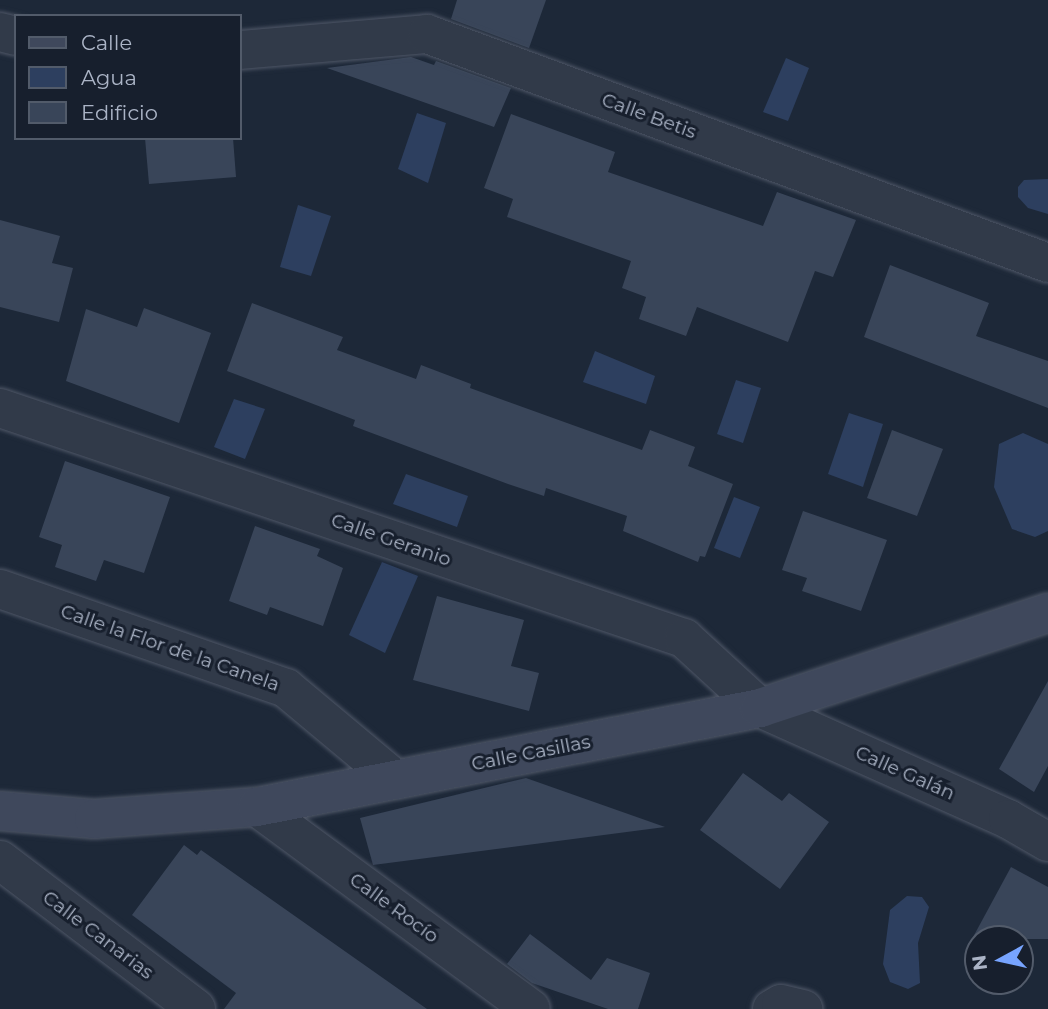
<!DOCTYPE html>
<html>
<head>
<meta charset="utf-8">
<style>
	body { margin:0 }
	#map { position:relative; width:1048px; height:1009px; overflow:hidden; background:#1d2838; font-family:Montserrat,sans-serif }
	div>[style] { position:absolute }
	.water>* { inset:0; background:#2d3f5f }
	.building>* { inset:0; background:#394559 }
	.roads { filter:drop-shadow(0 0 2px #4f5767) drop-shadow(0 0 2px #4f5767) }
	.street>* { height:38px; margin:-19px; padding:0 19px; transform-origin:19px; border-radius:19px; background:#313a49 }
	.secondary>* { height:38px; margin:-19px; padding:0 19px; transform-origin:19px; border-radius:19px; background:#3f485c }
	span { translate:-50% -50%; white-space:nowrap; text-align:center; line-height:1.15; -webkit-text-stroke:6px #171f2d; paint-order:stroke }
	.street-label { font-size:19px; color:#abb4c6 }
	.legend { position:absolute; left:14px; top:14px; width:228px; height:126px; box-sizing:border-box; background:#171f2d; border:2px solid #525b6a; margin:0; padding:9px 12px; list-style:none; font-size:21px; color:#abb4c6 }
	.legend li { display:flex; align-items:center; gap:14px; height:35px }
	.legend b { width:35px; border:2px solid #525b6a }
	.north { position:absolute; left:964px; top:925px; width:70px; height:70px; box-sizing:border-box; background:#171f2d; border:2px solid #525b6a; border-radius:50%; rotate:262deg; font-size:19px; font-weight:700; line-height:28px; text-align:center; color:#abb4c6 }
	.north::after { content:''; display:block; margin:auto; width:24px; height:32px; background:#77a4ff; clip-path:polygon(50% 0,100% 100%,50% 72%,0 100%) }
</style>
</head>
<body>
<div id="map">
	<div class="water">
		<i style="clip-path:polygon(786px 58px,809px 68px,788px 121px,763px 112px)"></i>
		<i style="clip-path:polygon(417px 113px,446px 123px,428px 183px,398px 169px)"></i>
		<i style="clip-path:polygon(1048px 179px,1048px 214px,1028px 208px,1018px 197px,1018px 187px,1024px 180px)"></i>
		<i style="clip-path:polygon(298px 205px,331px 216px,311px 276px,280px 267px)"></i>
		<i style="clip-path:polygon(595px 351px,655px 376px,646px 404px,583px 382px)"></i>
		<i style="clip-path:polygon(736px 380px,761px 388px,743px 443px,717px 434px)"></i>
		<i style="clip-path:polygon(234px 399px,265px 409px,245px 459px,214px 447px)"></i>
		<i style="clip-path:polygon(849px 413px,883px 424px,863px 487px,828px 474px)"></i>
		<i style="clip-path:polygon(1023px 433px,1048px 444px,1048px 531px,1035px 537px,1012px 529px,994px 487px,999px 444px)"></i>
		<i style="clip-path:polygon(406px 474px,468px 496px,457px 527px,393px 504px)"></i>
		<i style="clip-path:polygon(734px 497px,760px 507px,740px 558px,714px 548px)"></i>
		<i style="clip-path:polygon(382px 562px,418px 576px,385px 653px,349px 635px)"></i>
		<i style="clip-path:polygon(907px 896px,922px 897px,929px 907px,918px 943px,920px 983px,908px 989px,890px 982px,883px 964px,890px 910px)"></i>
	</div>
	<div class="building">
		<i style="clip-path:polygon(457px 0,546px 0,529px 48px,451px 19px)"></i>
		<i style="clip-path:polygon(411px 57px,434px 65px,436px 61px,511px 88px,494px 127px,327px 68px)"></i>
		<i style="clip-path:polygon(511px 114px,615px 152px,608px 172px,763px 226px,777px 192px,856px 220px,833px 277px,815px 271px,788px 342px,697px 307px,686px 336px,639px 319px,646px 297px,622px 288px,631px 261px,507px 217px,513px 199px,484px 188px)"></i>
		<i style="clip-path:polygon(145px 138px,233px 138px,236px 177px,149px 184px)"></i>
		<i style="clip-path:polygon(0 220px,60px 236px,52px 263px,73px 268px,59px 322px,0 307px)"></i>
		<i style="clip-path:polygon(890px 265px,989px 303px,976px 336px,1048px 361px,1048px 408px,864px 337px)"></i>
		<i style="clip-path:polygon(252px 303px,343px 337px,337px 350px,416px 379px,421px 365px,471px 384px,470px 388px,642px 450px,650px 430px,695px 447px,688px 466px,733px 484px,705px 557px,700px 556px,698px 562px,623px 531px,627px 516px,546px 488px,544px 496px,508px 484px,353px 426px,355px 420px,227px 371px)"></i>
		<i style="clip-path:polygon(144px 308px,211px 333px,179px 423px,66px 381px,86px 309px,137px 327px)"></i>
		<i style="clip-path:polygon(892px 430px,943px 449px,917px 516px,867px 498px)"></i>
		<i style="clip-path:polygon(65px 461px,170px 497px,144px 573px,104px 560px,96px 581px,55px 567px,62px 545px,39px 537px)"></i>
		<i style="clip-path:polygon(803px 511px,887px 540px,861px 611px,802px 591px,807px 578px,782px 570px)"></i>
		<i style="clip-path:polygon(255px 526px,320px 549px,317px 556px,343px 568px,323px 626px,270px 607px,267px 615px,229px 601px)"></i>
		<i style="clip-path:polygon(437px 596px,524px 620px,511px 666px,539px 673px,529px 711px,413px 680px)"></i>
		<i style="clip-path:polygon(1048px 681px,1048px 766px,1034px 792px,999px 769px)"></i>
		<i style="clip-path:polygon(743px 773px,782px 801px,789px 793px,829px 822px,780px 889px,700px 830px)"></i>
		<i style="clip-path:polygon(526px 778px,665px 827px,373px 865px,360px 818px)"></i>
		<i style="clip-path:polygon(184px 845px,197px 855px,201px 850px,427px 1009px,224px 1009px,236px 993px,132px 915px)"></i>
		<i style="clip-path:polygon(1011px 867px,1048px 887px,1048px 939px,972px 939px)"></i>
		<i style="clip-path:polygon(530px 934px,591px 980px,607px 958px,650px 973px,638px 1009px,608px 1009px,532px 983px,507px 964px)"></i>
	</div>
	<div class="roads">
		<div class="street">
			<i style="left:0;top:32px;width:16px;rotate:14deg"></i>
			<i style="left:240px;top:50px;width:188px;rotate:-4.9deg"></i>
			<i style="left:427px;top:34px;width:662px;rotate:20.24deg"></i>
			<i style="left:0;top:408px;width:722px;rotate:18.59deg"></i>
			<i style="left:684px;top:638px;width:103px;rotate:42.6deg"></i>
			<i style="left:760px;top:708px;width:272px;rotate:24.1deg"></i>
			<i style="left:1008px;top:819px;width:46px;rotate:29.9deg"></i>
			<i style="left:0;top:589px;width:303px;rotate:19.1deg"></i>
			<i style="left:286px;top:688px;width:142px;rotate:39.9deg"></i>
			<i style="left:257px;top:807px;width:340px;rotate:36.4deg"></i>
			<i style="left:0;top:860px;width:246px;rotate:37.2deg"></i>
			<i style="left:772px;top:1009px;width:10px;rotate:-29deg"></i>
			<i style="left:781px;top:1004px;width:23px;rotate:13deg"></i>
		</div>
		<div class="secondary">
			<i style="left:0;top:811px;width:94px;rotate:4.9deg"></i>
			<i style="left:94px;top:819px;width:163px;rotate:-4.2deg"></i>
			<i style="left:257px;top:807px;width:513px;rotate:-11.13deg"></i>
			<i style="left:760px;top:708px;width:303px;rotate:-18.3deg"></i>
		</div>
	</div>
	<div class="street-label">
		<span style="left:649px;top:116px;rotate:20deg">Calle Betis</span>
		<span style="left:391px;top:540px;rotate:19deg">Calle Geranio</span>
		<span style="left:170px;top:648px;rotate:19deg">Calle la Flor de la Canela</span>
		<span style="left:531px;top:753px;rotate:-11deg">Calle Casillas</span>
		<span style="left:905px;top:773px;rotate:24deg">Calle Galán</span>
		<span style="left:394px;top:908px;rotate:36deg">Calle Rocío</span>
		<span style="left:98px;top:935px;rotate:37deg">Calle Canarias</span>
	</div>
	<ul class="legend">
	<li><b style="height:9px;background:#3f485c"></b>Calle</li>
	<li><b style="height:19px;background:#2d3f5f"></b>Agua</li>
	<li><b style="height:19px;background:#394559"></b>Edificio</li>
	</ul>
	<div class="north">N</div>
</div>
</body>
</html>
